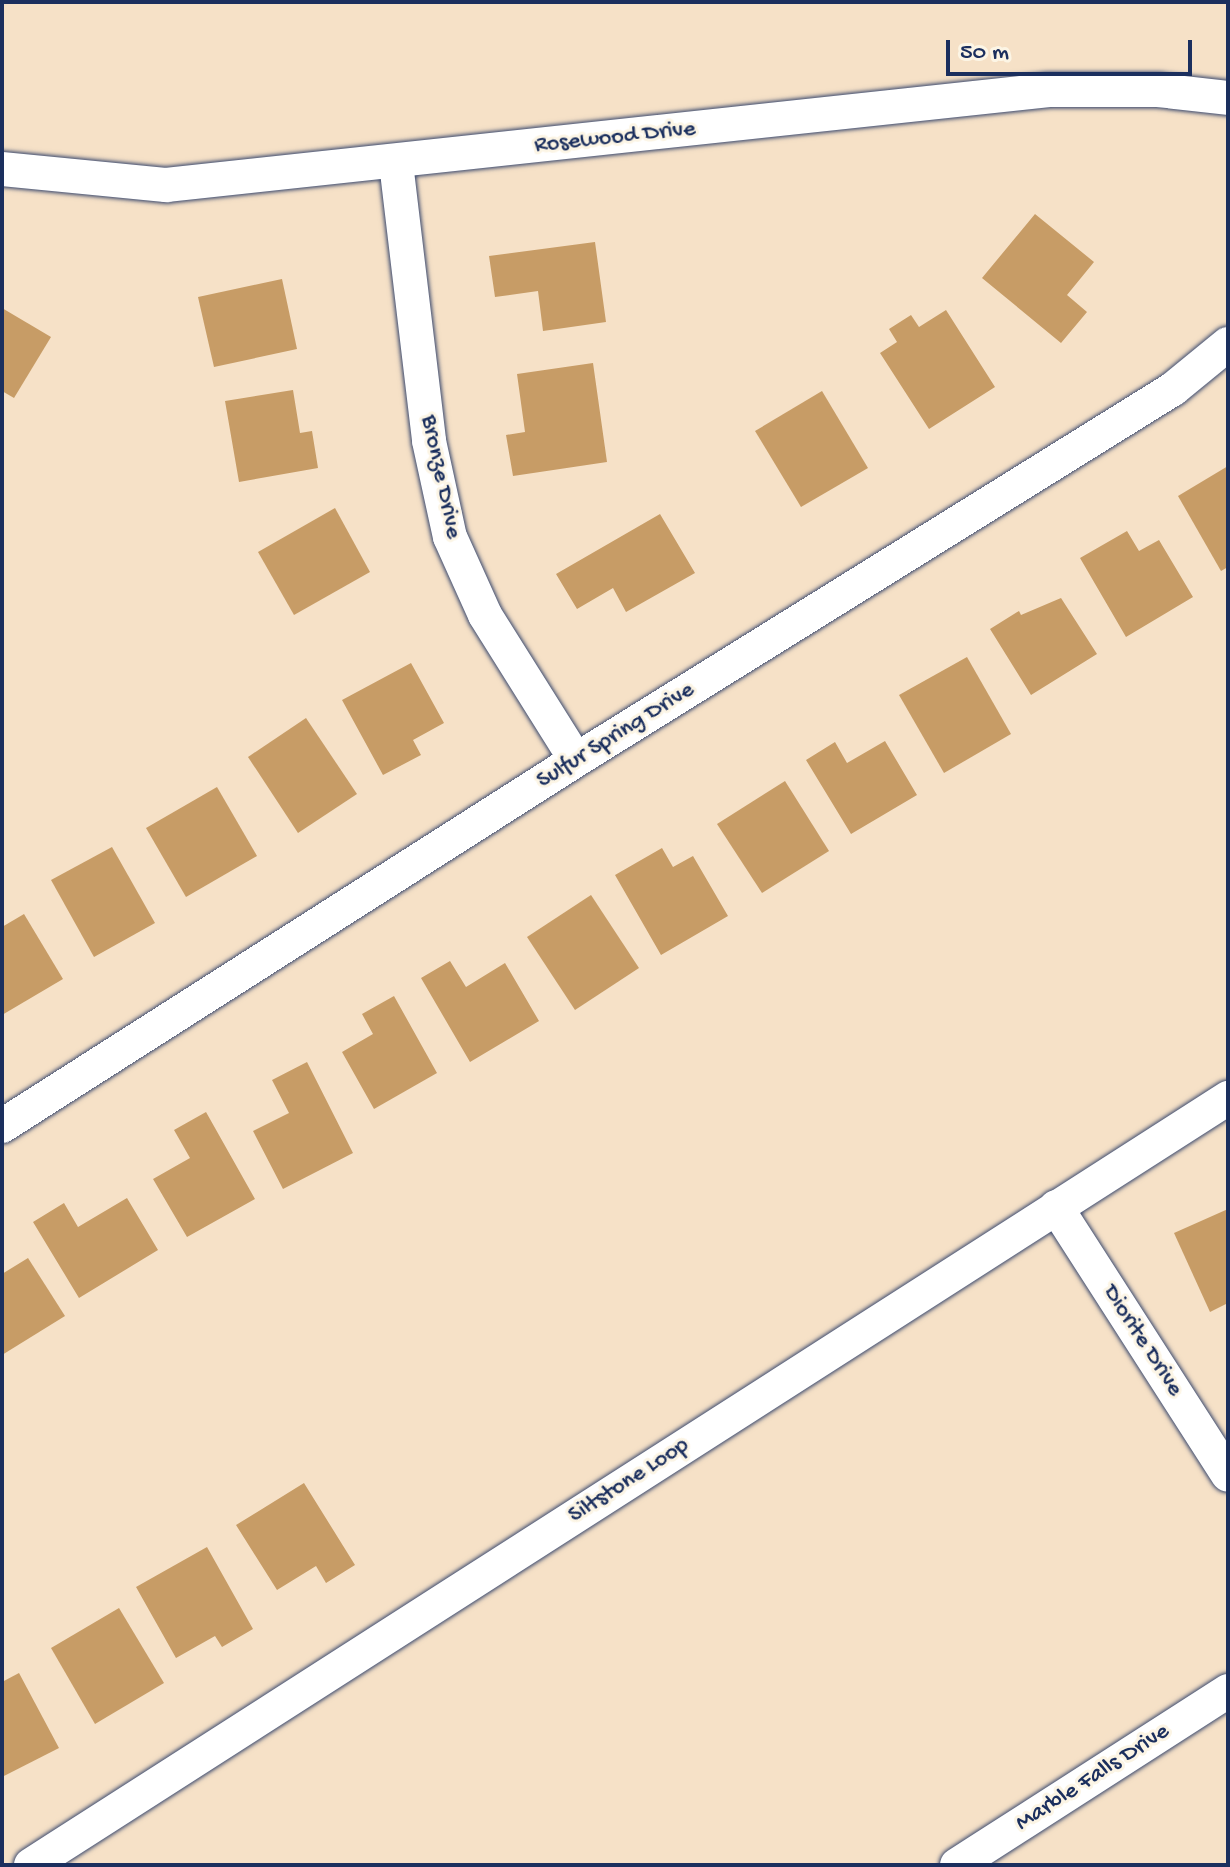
<!DOCTYPE html>
<html>
<head>
<meta charset="utf-8">
<style>
	body { margin:0 }
	#map { position:relative; width:1230px; height:1867px; overflow:hidden; background:#f6e1c7; font-family:"Gochi Hand",sans-serif }
	div>[style] { position:absolute }
	.building>* { inset:0; background:#c79c66 }
	.roads { filter:drop-shadow(0 0 2px #3c4a6e) drop-shadow(0 0 2px #3c4a6e) }
	.minor>* { height:34px; margin:-17px; padding:0 17px; transform-origin:17px; border-radius:17px; background:#fff }
	span { translate:-50% -50%; white-space:nowrap; text-align:center; line-height:1.15; -webkit-text-stroke:6px #fcf5e5; paint-order:stroke }
	.street-label { font-size:24px; color:#1b2f5e }
	.frame { position:absolute; inset:0; border:4px solid #1b2f5e; pointer-events:none }
	.scale { position:absolute; left:946px; top:40px; width:246px; height:36px; box-sizing:border-box; border:4px solid #1b2f5e; border-top:0; padding-left:10px; font-size:24px; line-height:28px; white-space:nowrap; color:#1b2f5e; -webkit-text-stroke:6px #fcf5e5; paint-order:stroke }
</style>
</head>
<body>
<div id="map">
	<div class="building">
		<i style="clip-path:polygon(1035px 214px,1094px 262px,1067px 295px,1087px 312px,1061px 343px,982px 278px)"></i>
		<i style="clip-path:polygon(595px 242px,606px 322px,543px 331px,538px 291px,495px 297px,489px 256px)"></i>
		<i style="clip-path:polygon(282px 279px,297px 349px,214px 367px,198px 297px)"></i>
		<i style="clip-path:polygon(2px 308px,51px 337px,14px 398px,2px 391px)"></i>
		<i style="clip-path:polygon(946px 310px,995px 387px,929px 429px,880px 353px,897px 342px,889px 329px,911px 315px,919px 327px)"></i>
		<i style="clip-path:polygon(593px 363px,607px 462px,513px 476px,506px 435px,525px 432px,517px 374px)"></i>
		<i style="clip-path:polygon(293px 390px,300px 433px,312px 431px,318px 468px,239px 482px,225px 401px)"></i>
		<i style="clip-path:polygon(822px 391px,868px 468px,801px 507px,755px 431px)"></i>
		<i style="clip-path:polygon(1228px 466px,1228px 567px,1221px 571px,1178px 496px)"></i>
		<i style="clip-path:polygon(335px 508px,370px 572px,294px 615px,258px 552px)"></i>
		<i style="clip-path:polygon(660px 514px,695px 573px,626px 612px,613px 588px,577px 609px,556px 574px)"></i>
		<i style="clip-path:polygon(1127px 531px,1139px 551px,1159px 540px,1193px 597px,1126px 637px,1080px 558px)"></i>
		<i style="clip-path:polygon(1061px 598px,1097px 654px,1031px 695px,990px 629px,1019px 611px,1021px 615px)"></i>
		<i style="clip-path:polygon(967px 657px,1011px 734px,944px 773px,899px 695px)"></i>
		<i style="clip-path:polygon(411px 663px,444px 723px,413px 740px,421px 755px,383px 775px,342px 700px)"></i>
		<i style="clip-path:polygon(306px 718px,357px 794px,298px 833px,248px 757px)"></i>
		<i style="clip-path:polygon(885px 741px,917px 795px,851px 834px,806px 760px,835px 742px,847px 763px)"></i>
		<i style="clip-path:polygon(785px 781px,829px 851px,762px 893px,717px 824px)"></i>
		<i style="clip-path:polygon(217px 787px,257px 856px,186px 897px,146px 828px)"></i>
		<i style="clip-path:polygon(112px 847px,155px 923px,94px 957px,51px 880px)"></i>
		<i style="clip-path:polygon(662px 848px,673px 867px,693px 856px,728px 916px,661px 955px,615px 875px)"></i>
		<i style="clip-path:polygon(591px 895px,639px 968px,575px 1010px,527px 937px)"></i>
		<i style="clip-path:polygon(24px 914px,63px 979px,2px 1015px,2px 927px)"></i>
		<i style="clip-path:polygon(450px 961px,466px 987px,505px 963px,539px 1021px,470px 1062px,421px 978px)"></i>
		<i style="clip-path:polygon(394px 996px,437px 1073px,374px 1109px,342px 1052px,373px 1034px,362px 1014px)"></i>
		<i style="clip-path:polygon(307px 1062px,353px 1153px,283px 1189px,253px 1131px,289px 1113px,272px 1080px)"></i>
		<i style="clip-path:polygon(206px 1112px,255px 1199px,187px 1237px,153px 1179px,190px 1158px,174px 1130px)"></i>
		<i style="clip-path:polygon(127px 1198px,158px 1250px,79px 1298px,33px 1222px,64px 1203px,78px 1227px)"></i>
		<i style="clip-path:polygon(1228px 1209px,1228px 1303px,1210px 1312px,1174px 1233px)"></i>
		<i style="clip-path:polygon(28px 1258px,65px 1316px,2px 1355px,2px 1274px)"></i>
		<i style="clip-path:polygon(304px 1483px,355px 1565px,326px 1583px,316px 1566px,277px 1590px,236px 1525px)"></i>
		<i style="clip-path:polygon(207px 1547px,253px 1629px,222px 1647px,215px 1636px,176px 1658px,136px 1587px)"></i>
		<i style="clip-path:polygon(119px 1608px,164px 1683px,95px 1724px,51px 1648px)"></i>
		<i style="clip-path:polygon(19px 1673px,59px 1748px,2px 1777px,2px 1682px)"></i>
	</div>
	<div class="roads">
		<div class="minor">
			<i style="left:396px;top:163px;width:280px;rotate:83.2deg"></i>
			<i style="left:429px;top:441px;width:98px;rotate:77.7deg"></i>
			<i style="left:450px;top:537px;width:85px;rotate:65.8deg"></i>
			<i style="left:485px;top:615px;width:171px;rotate:57.9deg"></i>
			<i style="left:2px;top:169px;width:165px;rotate:5.6deg"></i>
			<i style="left:166px;top:185px;width:888px;rotate:-6.14deg"></i>
			<i style="left:1049px;top:90px;width:109px"></i>
			<i style="left:1158px;top:90px;width:70px;rotate:6.5deg"></i>
			<i style="left:2px;top:1126px;width:681px;rotate:-32.52deg"></i>
			<i style="left:576px;top:760px;width:703px;rotate:-31.86deg"></i>
			<i style="left:1173px;top:389px;width:71px;rotate:-39.3deg"></i>
			<i style="left:1056px;top:1207px;width:318px;rotate:57.3deg"></i>
			<i style="left:31px;top:1865px;width:1422px;rotate:-32.65deg"></i>
			<i style="left:957px;top:1865px;width:322px;rotate:-32.7deg"></i>
		</div>
	</div>
	<div class="street-label">
		<span style="left:615px;top:138px;rotate:-6deg">Rosewood Drive</span>
		<span style="left:440px;top:477px;rotate:78deg">Bronze Drive</span>
		<span style="left:616px;top:736px;rotate:-32deg">Sulfur Spring Drive</span>
		<span style="left:1142px;top:1341px;rotate:57deg">Diorite Drive</span>
		<span style="left:629px;top:1481px;rotate:-33deg">Siltstone Loop</span>
		<span style="left:1093px;top:1778px;rotate:-33deg">Marble Falls Drive</span>
	</div>
	<div class="frame"></div>
	<div class="scale">50 m</div>
</div>
</body>
</html>
